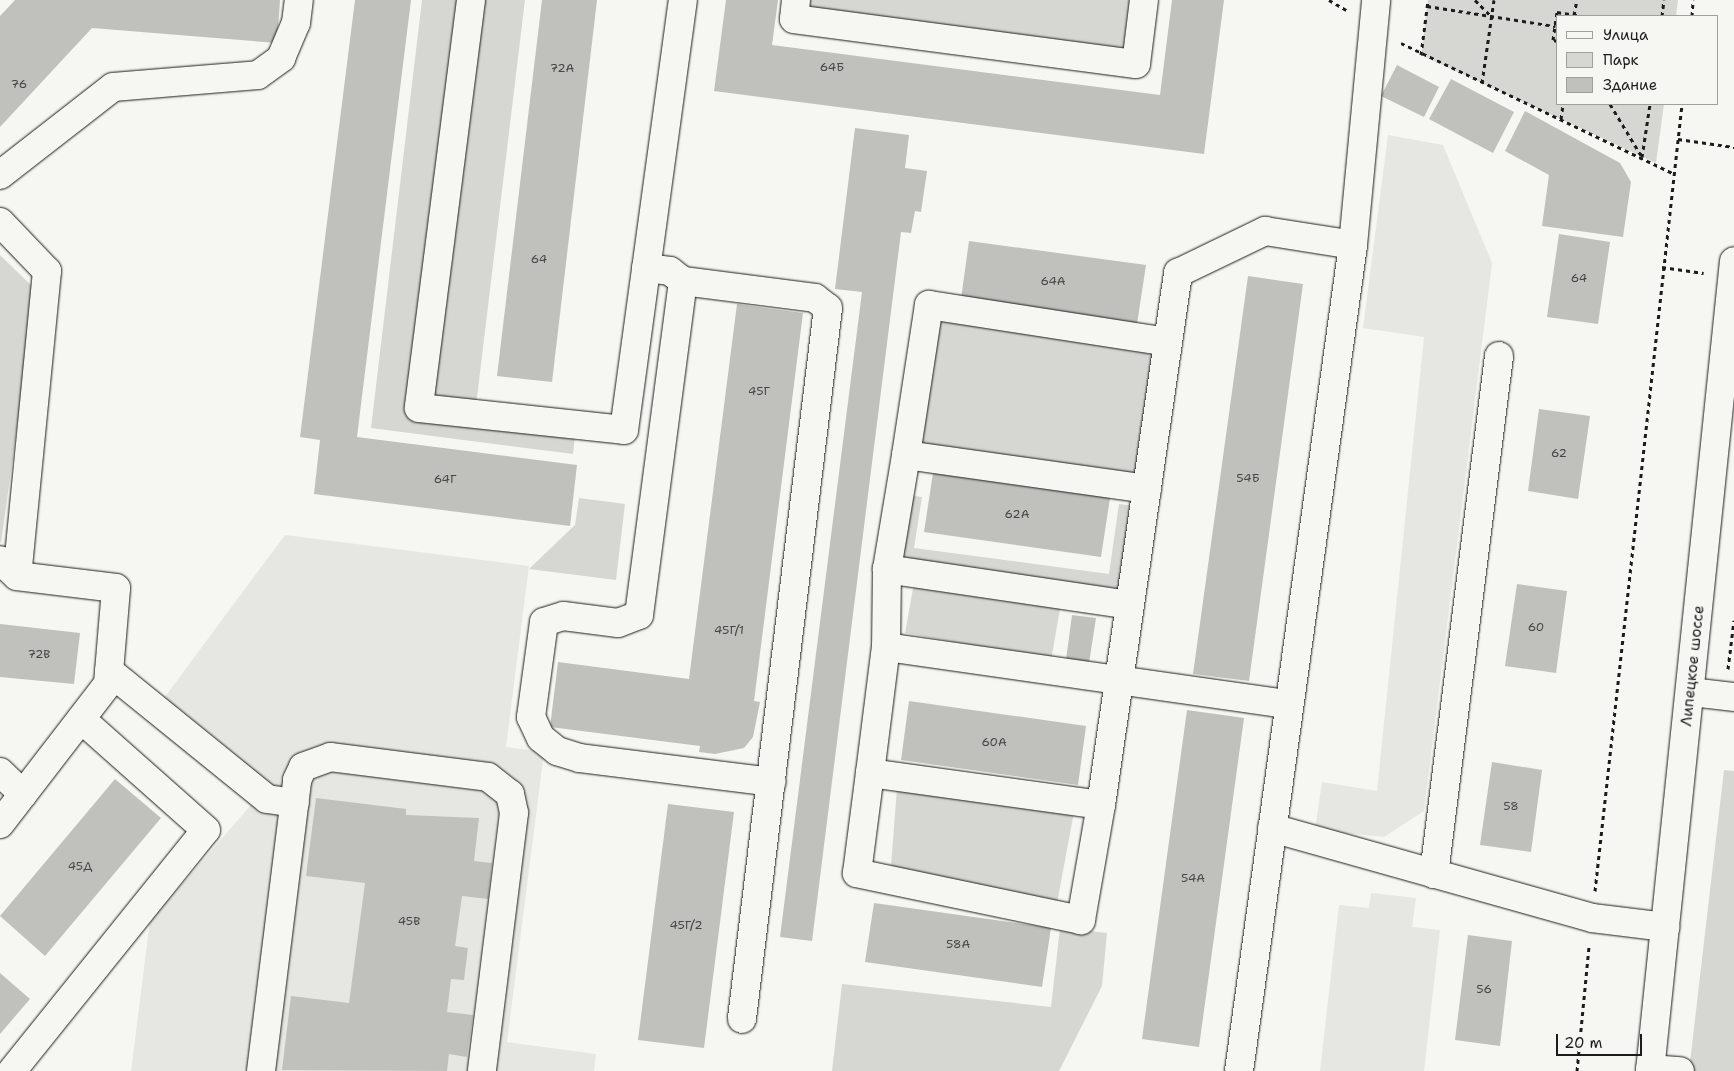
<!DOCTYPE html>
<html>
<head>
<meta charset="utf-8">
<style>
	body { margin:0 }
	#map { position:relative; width:1734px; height:1071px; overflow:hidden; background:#f6f6f2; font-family:"Shantell Sans",sans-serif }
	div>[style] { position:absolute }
	.built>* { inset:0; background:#e6e6e2 }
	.green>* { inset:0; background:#d6d6d2 }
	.building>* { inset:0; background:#c0c0bd }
	.path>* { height:3px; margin-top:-1.5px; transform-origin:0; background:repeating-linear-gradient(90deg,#1c1c1c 0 4px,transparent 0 8px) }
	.roads { filter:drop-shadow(0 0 1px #1c1c1c) drop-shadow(0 0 1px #1c1c1c) }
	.minor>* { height:28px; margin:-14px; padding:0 14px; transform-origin:14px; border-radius:14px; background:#f6f6f2 }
	.major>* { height:28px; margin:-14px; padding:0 14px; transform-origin:14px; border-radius:14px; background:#f6f6f2 }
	span { translate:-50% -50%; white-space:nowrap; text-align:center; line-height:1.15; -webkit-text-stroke:5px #f6f6f2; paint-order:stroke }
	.number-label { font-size:12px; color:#454544 }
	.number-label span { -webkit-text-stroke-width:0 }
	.street-label { font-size:15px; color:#1c1c1c }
	.legend { position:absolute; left:1556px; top:15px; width:162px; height:90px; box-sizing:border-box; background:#f6f6f2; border:1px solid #9f9f9c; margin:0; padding:6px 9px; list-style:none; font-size:15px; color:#1c1c1c }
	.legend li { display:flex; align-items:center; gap:10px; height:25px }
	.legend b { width:25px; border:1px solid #9f9f9c }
	.scale { position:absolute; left:1556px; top:1034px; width:86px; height:22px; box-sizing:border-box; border:2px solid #1c1c1c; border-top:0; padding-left:6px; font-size:15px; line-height:18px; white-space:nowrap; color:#1c1c1c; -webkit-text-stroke:4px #f6f6f2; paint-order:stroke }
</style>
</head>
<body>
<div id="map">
	<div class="built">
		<i style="clip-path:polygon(1388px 135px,1443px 145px,1492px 263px,1424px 811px,1384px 837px,1315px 830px,1322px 782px,1377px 791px,1424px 337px,1363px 328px)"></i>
		<i style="clip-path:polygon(285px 535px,529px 566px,506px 747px,544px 752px,507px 1042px,596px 1054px,594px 1071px,131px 1071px,150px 921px,251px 805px,147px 721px)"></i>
		<i style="clip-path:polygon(1371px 893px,1416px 898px,1412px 927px,1440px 930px,1424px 1071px,1320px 1071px,1339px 905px,1369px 908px)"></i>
	</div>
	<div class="green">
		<i style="clip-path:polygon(422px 0,525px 0,475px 414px,576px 426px,573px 454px,371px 428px)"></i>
		<i style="clip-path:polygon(796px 0,1144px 0,1136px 64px,794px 19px)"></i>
		<i style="clip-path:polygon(1428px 0,1678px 0,1676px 16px,1558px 16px,1558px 104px,1664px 104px,1656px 163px,1421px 55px)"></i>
		<i style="clip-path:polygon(0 255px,36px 290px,1px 543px,0 542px)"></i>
		<i style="clip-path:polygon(929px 305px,1167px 342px,1147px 489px,906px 455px)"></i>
		<i style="clip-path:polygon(899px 494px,922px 497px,914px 548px,1109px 574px,1119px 504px,1144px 507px,1130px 605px,887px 569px)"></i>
		<i style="clip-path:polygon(579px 498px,625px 504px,616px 580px,529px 569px,575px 525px)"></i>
		<i style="clip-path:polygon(914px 583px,1060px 609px,1051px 660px,905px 633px)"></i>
		<i style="clip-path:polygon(1724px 770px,1734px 771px,1734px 1071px,1689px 1071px)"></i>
		<i style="clip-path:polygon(897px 788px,1074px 812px,1057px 903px,891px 866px)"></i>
		<i style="clip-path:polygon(1060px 928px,1107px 933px,1102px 986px,1059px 1071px,832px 1071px,842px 984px,1051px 1007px)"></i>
	</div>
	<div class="building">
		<i style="clip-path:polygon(15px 0,280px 0,277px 43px,92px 28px,0 127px,0 16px)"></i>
		<i style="clip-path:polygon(355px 0,411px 0,357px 437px,577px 465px,570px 526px,314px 494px,320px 440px,300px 437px)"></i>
		<i style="clip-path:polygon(542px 0,597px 0,552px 382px,497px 376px)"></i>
		<i style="clip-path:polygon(726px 0,778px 0,772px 45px,1160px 95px,1172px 0,1224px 0,1204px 154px,714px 91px)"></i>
		<i style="clip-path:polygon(1397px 65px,1439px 87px,1424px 117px,1381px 96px)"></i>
		<i style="clip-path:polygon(1451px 79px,1514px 112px,1493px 153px,1429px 119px)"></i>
		<i style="clip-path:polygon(1525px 111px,1620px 163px,1631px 182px,1623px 237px,1542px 226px,1549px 175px,1505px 151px)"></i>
		<i style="clip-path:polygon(855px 128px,909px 135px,905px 168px,927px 171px,921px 212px,915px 211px,911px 233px,901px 232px,812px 941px,780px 937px,862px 292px,835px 289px)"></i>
		<i style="clip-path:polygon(1559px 234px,1610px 242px,1598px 324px,1547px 317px)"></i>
		<i style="clip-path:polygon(969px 241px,1146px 265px,1137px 324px,961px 299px)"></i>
		<i style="clip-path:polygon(1248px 276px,1303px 284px,1249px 681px,1193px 674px)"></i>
		<i style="clip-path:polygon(737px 304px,803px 313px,754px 701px,760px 702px,753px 737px,744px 748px,715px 754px,699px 752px,700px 746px,550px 727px,558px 662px,689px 679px)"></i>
		<i style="clip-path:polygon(1539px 409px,1590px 416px,1578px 499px,1528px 491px)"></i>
		<i style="clip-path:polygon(933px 473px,1110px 498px,1101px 557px,924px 532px)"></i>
		<i style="clip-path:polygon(1517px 584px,1567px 591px,1556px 673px,1505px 666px)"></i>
		<i style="clip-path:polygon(1072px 615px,1096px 618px,1089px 663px,1066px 660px)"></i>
		<i style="clip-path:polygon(0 624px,80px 633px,74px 684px,0 677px)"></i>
		<i style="clip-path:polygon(909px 701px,1086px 726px,1078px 785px,901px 760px)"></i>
		<i style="clip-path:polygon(1187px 710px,1244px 718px,1199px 1047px,1142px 1039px)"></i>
		<i style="clip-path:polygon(1492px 762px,1542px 770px,1531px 852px,1480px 845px)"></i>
		<i style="clip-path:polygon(115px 779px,161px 818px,45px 956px,0 916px)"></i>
		<i style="clip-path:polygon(316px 798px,406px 809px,406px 815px,479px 818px,474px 861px,492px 863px,488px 899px,462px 896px,455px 946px,468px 948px,464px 980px,451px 979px,447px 1012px,473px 1015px,467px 1057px,449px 1054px,447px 1071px,282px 1070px,291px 996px,349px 1003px,365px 883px,306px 876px)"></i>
		<i style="clip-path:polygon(668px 804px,734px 812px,704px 1048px,638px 1040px)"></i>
		<i style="clip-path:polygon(874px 903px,1051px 928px,1042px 987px,865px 962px)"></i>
		<i style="clip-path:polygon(1468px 935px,1512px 941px,1500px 1046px,1455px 1040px)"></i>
		<i style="clip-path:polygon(0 973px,30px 999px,0 1034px)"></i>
	</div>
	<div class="path">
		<i style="left:1329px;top:0;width:20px;rotate:30deg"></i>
		<i style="left:1475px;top:0;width:23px;rotate:45deg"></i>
		<i style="left:1427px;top:6px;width:130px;rotate:8.9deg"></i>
		<i style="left:1574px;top:15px;width:15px;rotate:-79deg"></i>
		<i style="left:1662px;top:16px;width:16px;rotate:-83deg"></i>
		<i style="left:1692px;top:16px;width:16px;rotate:-86deg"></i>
		<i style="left:1558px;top:41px;width:5px;rotate:-169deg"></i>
		<i style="left:1553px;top:40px;width:28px;rotate:-82deg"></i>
		<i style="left:1557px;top:12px;width:25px;rotate:9deg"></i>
		<i style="left:1401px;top:43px;width:303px;rotate:25.6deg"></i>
		<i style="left:1421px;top:55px;width:55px;rotate:-82.7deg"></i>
		<i style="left:1482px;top:83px;width:84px;rotate:-81.8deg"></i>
		<i style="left:1610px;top:104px;width:62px;rotate:58.9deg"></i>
		<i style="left:1642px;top:157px;width:54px;rotate:-81.4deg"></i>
		<i style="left:1561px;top:119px;width:15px;rotate:-82deg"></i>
		<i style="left:1678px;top:139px;width:57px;rotate:8.1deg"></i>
		<i style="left:1662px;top:267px;width:42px;rotate:8.1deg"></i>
		<i style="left:1728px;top:669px;width:49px;rotate:-83deg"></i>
		<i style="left:1595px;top:891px;width:792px;rotate:-83.69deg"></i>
		<i style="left:1577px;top:1071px;width:125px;rotate:-84.5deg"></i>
	</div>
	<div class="roads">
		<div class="minor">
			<i style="left:471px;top:0;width:411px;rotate:97.3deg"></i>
			<i style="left:419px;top:408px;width:206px;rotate:6.1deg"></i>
			<i style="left:624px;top:430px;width:434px;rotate:-82.2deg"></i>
			<i style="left:796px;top:0;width:19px;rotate:96deg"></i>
			<i style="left:794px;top:19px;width:345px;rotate:7.5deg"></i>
			<i style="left:1136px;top:64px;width:64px;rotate:-82.9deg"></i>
			<i style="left:0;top:175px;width:143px;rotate:-37.9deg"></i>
			<i style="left:113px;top:87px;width:145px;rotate:-4.7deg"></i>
			<i style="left:258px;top:75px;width:29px;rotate:-36deg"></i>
			<i style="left:281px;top:58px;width:38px;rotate:-67deg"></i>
			<i style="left:296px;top:23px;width:23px;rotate:-83deg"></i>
			<i style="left:0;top:222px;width:68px;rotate:46.2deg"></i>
			<i style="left:47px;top:271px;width:306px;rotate:95.6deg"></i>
			<i style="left:17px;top:576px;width:23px;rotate:-137deg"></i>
			<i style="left:646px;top:268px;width:24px;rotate:7deg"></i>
			<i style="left:670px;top:271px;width:16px;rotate:38deg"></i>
			<i style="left:683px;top:281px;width:133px;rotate:7.3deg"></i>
			<i style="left:815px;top:298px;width:16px;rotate:38deg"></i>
			<i style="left:828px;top:308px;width:716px;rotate:96.9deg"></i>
			<i style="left:683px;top:281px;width:337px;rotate:97.5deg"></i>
			<i style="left:639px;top:615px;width:22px;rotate:159deg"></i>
			<i style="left:618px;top:623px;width:55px;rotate:-172.7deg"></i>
			<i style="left:563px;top:616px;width:20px;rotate:162deg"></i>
			<i style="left:544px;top:622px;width:96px;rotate:97.8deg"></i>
			<i style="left:531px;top:717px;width:23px;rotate:65deg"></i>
			<i style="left:541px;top:738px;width:21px;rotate:39deg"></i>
			<i style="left:557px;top:751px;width:24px;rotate:17deg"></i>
			<i style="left:580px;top:758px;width:193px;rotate:7.1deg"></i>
			<i style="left:1147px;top:489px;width:243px;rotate:-172deg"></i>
			<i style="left:906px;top:455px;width:152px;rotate:-81.3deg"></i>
			<i style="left:929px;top:305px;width:241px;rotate:8.8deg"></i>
			<i style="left:887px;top:569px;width:116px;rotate:-80.5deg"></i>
			<i style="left:1130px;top:605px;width:246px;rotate:-171.6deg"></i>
			<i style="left:887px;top:569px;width:78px;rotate:90.7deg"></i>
			<i style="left:886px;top:647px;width:407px;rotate:8.1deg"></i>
			<i style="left:109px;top:671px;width:203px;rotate:39deg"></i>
			<i style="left:267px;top:799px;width:28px;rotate:8deg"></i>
			<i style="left:1691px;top:692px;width:43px;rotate:6.6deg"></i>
			<i style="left:0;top:772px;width:32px;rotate:44deg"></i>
			<i style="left:870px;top:773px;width:233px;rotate:7.9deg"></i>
			<i style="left:1101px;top:805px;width:117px;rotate:99.9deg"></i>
			<i style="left:1081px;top:920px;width:229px;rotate:-168.2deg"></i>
			<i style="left:857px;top:873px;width:101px;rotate:-82.6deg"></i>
			<i style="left:870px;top:773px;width:127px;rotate:-82.8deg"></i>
			<i style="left:1101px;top:805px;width:538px;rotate:-81.76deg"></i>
			<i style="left:1178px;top:273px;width:97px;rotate:-25.8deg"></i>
			<i style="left:1265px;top:231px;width:89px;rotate:9deg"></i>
			<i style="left:0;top:824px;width:177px;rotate:-52.4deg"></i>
			<i style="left:108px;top:684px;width:96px;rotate:-85.2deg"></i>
			<i style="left:116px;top:588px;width:100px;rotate:-173.1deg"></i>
			<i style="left:1272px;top:828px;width:332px;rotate:15.7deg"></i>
			<i style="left:1592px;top:918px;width:74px;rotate:7deg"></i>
			<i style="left:1434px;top:874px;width:522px;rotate:-82.85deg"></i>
			<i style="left:1650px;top:1069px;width:30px;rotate:4deg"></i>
			<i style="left:12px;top:1071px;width:309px;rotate:-51.2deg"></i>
			<i style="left:206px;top:830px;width:167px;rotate:-138.4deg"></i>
			<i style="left:261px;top:1071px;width:293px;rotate:-82.9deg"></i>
			<i style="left:297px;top:780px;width:14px;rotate:-65deg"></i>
			<i style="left:303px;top:767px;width:29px;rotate:-20deg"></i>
			<i style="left:330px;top:757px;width:159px;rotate:7.2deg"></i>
			<i style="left:488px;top:777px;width:28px;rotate:38deg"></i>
			<i style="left:510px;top:794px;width:19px;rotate:78deg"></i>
			<i style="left:514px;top:813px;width:260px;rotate:97.1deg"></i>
			<i style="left:1239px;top:1071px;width:834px;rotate:-82.14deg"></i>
			<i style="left:1353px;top:245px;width:246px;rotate:-84.6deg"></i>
		</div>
		<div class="major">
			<i style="left:1650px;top:1071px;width:814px;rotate:-84.08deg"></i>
		</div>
	</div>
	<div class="number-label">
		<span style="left:832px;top:68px">64Б</span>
		<span style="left:562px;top:69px">72А</span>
		<span style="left:19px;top:85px">76</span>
		<span style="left:539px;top:260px">64</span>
		<span style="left:1579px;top:279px">64</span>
		<span style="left:1053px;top:282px">64А</span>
		<span style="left:759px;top:392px">45Г</span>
		<span style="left:1559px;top:454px">62</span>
		<span style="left:1248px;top:479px">54Б</span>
		<span style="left:445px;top:480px">64Г</span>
		<span style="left:1017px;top:515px">62А</span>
		<span style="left:1536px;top:628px">60</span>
		<span style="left:729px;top:631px">45Г/1</span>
		<span style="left:39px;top:655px">72В</span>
		<span style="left:994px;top:743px">60А</span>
		<span style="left:1511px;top:807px">58</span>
		<span style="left:80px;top:867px">45Д</span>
		<span style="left:1193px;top:879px">54А</span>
		<span style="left:409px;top:922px">45В</span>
		<span style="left:686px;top:926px">45Г/2</span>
		<span style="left:958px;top:945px">58А</span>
		<span style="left:1484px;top:990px">56</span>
	</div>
	<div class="street-label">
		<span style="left:1693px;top:666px;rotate:-84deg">Липецкое шоссе</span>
	</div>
	<ul class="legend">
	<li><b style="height:6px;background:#f6f6f2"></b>Улица</li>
	<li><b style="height:14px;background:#d6d6d2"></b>Парк</li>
	<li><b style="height:14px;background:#c0c0bd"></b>Здание</li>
	</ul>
	<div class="scale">20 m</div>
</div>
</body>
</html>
